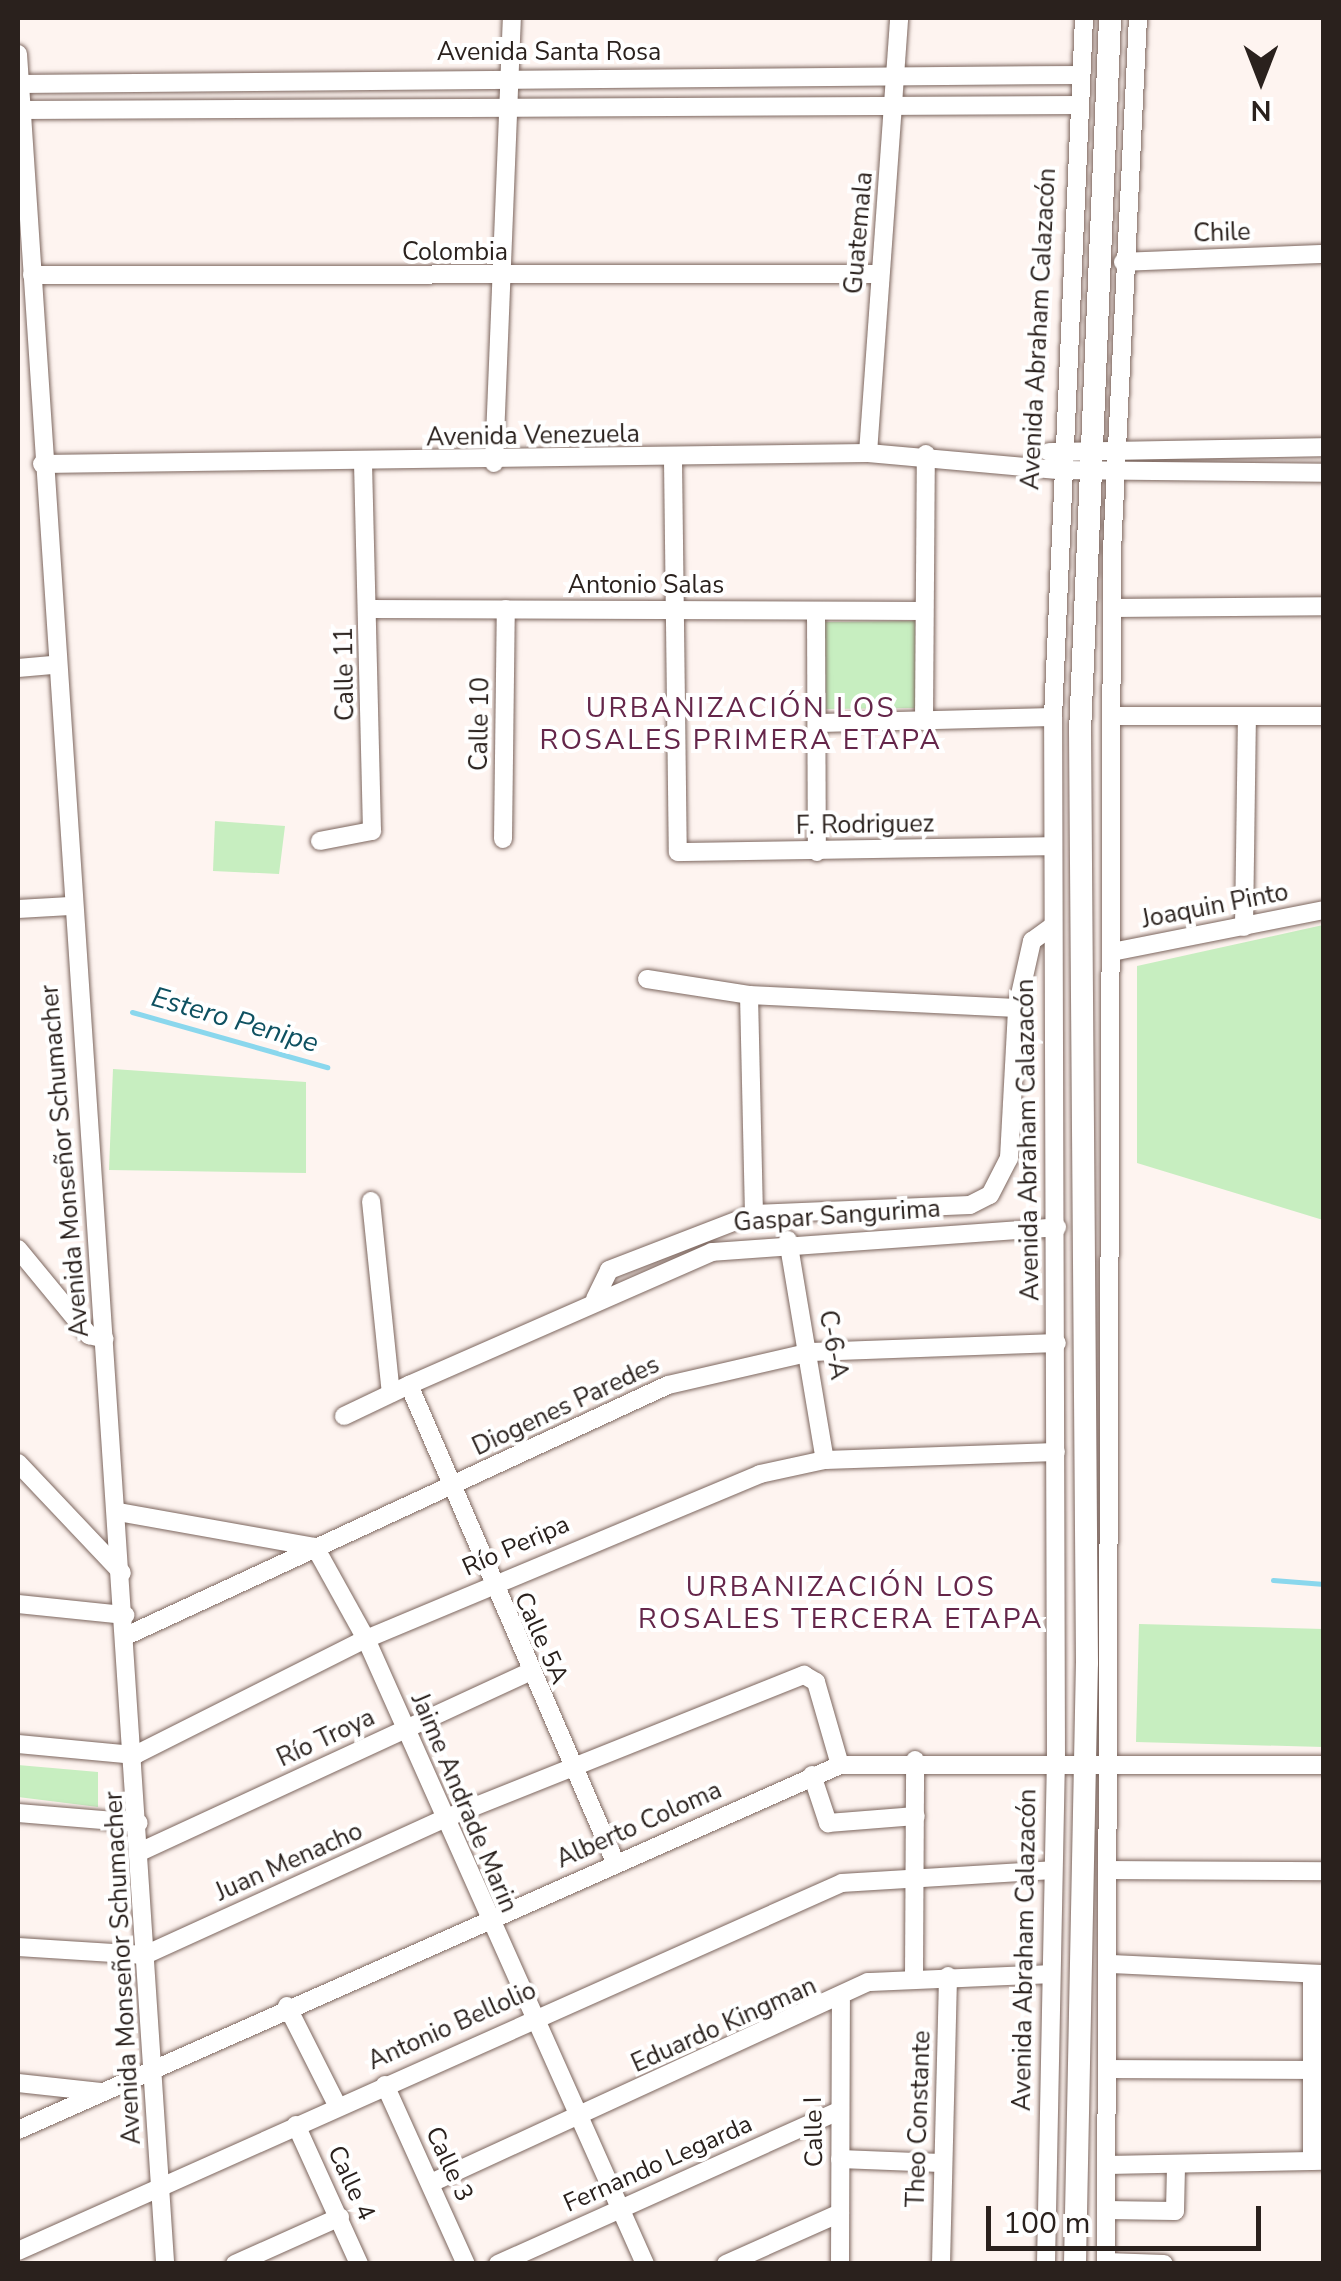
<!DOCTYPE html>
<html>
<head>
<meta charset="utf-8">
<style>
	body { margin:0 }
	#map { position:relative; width:1341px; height:2281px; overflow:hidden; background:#fef4f0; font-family:"Nunito Sans",sans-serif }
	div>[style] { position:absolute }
	.green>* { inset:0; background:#c7eec0 }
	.stream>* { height:5px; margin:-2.5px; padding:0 2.5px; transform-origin:2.5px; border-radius:2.5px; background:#8ad7ed }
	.roads { filter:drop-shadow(0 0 2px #7c665e) drop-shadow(0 0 2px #7c665e) }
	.minor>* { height:18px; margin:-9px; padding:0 9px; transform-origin:9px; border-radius:9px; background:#fff }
	.major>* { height:22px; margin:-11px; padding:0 11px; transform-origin:11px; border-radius:11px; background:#fff }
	span { translate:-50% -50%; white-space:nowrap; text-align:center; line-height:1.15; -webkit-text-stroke:8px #fff; paint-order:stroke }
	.street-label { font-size:25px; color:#2a211d }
	.neighbourhood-label { font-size:28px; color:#65264a; letter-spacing:2.5px }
	.water-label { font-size:28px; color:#0e5161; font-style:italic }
	.frame { position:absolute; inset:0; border:20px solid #2a211d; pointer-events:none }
	.north { position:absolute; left:1211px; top:30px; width:100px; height:100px; -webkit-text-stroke:8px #fff; paint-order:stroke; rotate:180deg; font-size:28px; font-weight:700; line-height:40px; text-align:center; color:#2a211d }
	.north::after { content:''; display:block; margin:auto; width:35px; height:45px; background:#2a211d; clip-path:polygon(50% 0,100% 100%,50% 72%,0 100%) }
	.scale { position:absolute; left:986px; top:2206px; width:275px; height:45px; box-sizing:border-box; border:5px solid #2a211d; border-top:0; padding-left:12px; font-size:30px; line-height:35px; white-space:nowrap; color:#2a211d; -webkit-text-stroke:8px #fff; paint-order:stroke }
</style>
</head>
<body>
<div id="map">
	<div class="green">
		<i style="clip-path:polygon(915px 621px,916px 708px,826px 709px,825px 622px)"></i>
		<i style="clip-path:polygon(215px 821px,285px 826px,279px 874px,213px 871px)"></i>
		<i style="clip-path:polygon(1323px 925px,1323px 1220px,1137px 1163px,1137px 966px)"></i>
		<i style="clip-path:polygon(113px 1069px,306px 1082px,306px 1173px,109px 1170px)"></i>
		<i style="clip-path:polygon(1139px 1624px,1323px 1629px,1323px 1747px,1136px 1742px)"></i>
		<i style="clip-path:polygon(18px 1765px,98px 1772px,98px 1807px,18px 1797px)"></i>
	</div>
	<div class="stream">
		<i style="left:132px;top:1012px;width:203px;rotate:15.8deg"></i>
		<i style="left:1273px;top:1580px;width:51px;rotate:4.5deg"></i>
	</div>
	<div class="roads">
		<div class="minor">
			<i style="left:18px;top:54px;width:2215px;rotate:86.19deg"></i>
			<i style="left:18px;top:84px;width:1063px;rotate:-0.49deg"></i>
			<i style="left:18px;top:110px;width:1062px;rotate:-0.27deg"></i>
			<i style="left:1123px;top:262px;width:201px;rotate:-2.3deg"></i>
			<i style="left:32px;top:275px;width:847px;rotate:-0.07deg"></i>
			<i style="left:1049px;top:452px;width:275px;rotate:-1deg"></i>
			<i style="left:868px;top:453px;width:436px;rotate:-85.9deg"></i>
			<i style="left:673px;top:460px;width:392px;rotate:89.3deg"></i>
			<i style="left:678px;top:852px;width:375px;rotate:-0.9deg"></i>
			<i style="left:494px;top:463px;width:445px;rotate:-87.7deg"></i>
			<i style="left:42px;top:464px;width:826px;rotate:-0.76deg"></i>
			<i style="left:868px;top:453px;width:191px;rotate:5.1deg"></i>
			<i style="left:1058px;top:470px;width:266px;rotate:0.6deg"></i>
			<i style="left:1112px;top:608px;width:212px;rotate:-0.5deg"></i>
			<i style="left:369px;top:609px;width:555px;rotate:0.21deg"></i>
			<i style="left:816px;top:611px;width:241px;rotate:89.8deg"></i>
			<i style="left:18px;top:668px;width:37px;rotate:-5deg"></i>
			<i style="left:1116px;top:716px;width:208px"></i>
			<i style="left:924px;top:721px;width:267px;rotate:-89.6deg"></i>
			<i style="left:819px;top:723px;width:234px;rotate:-1.5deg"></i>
			<i style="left:503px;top:839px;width:230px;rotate:-89.3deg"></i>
			<i style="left:320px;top:841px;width:53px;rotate:-10.9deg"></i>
			<i style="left:372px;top:831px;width:370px;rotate:-91.4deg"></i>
			<i style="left:18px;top:909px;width:52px;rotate:-3.3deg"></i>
			<i style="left:1244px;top:927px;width:208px;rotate:-89.2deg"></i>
			<i style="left:1117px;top:951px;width:211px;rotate:-11.2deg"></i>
			<i style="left:647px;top:979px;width:103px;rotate:8.9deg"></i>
			<i style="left:749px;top:995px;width:268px;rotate:2.8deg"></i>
			<i style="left:1017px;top:1008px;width:69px;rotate:-77.4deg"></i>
			<i style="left:1032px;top:941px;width:26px;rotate:-36deg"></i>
			<i style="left:749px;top:995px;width:219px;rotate:88.7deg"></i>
			<i style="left:754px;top:1214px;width:216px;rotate:-2.4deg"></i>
			<i style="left:970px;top:1205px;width:22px;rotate:-27deg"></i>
			<i style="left:990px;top:1195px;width:42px;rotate:-62.8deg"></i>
			<i style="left:1009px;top:1158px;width:150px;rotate:-86.9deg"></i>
			<i style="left:371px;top:1201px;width:193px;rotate:84.1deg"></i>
			<i style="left:788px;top:1240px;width:223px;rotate:80.5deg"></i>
			<i style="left:18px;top:1249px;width:112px;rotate:50.5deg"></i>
			<i style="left:89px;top:1335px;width:16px;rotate:14deg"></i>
			<i style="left:595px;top:1299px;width:32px;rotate:-64deg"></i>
			<i style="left:609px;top:1270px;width:155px;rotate:-21.1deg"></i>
			<i style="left:409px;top:1385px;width:331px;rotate:-23.7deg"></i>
			<i style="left:712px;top:1252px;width:346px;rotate:-4.1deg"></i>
			<i style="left:344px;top:1416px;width:72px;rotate:-25.5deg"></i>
			<i style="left:409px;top:1385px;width:522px;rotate:66.63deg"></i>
			<i style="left:18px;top:1463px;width:151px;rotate:46.6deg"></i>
			<i style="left:118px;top:1512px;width:200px;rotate:10.1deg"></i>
			<i style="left:315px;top:1547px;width:105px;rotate:61deg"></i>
			<i style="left:366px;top:1639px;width:684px;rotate:65.94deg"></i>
			<i style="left:18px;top:1604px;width:108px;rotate:5.9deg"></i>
			<i style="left:126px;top:1636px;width:597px;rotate:-24.85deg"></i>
			<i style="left:668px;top:1385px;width:147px;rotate:-13deg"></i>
			<i style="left:811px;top:1352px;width:246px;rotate:-2.1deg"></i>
			<i style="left:18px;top:1744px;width:118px;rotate:5.4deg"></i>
			<i style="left:135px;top:1755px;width:258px;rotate:-26.7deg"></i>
			<i style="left:366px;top:1639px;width:427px;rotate:-22.7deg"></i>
			<i style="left:760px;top:1474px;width:66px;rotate:-12.2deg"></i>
			<i style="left:825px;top:1460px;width:231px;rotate:-2deg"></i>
			<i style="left:812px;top:1775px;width:51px;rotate:71.6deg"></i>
			<i style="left:828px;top:1823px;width:88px;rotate:-4.5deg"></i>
			<i style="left:18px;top:1813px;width:121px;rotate:4.7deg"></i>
			<i style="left:144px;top:1850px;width:424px;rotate:-24.8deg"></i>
			<i style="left:1111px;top:1870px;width:213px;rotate:0.3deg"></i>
			<i style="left:18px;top:1947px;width:127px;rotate:3.6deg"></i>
			<i style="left:145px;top:1955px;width:331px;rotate:-24.5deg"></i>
			<i style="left:446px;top:1818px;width:386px;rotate:-21.8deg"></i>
			<i style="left:804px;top:1675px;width:14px;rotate:30deg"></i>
			<i style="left:816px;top:1682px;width:86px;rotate:73.9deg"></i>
			<i style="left:1110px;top:1964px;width:214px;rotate:2.7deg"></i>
			<i style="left:1312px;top:1974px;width:187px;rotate:90deg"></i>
			<i style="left:914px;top:1977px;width:217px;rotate:-89.7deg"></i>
			<i style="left:287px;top:2006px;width:109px;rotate:63.2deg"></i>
			<i style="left:1109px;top:2069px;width:202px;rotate:0.3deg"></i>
			<i style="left:18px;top:2083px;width:83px;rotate:6.2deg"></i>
			<i style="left:385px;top:2085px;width:196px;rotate:65.7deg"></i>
			<i style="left:296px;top:2125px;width:153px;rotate:65.6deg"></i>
			<i style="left:18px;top:2130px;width:899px;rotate:-23.94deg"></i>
			<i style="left:840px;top:1765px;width:484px"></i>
			<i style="left:840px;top:2159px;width:101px;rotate:2.3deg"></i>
			<i style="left:1107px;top:2165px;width:217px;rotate:-1.1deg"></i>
			<i style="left:431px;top:2183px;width:481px;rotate:-24.7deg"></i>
			<i style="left:868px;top:1982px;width:182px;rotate:-2.5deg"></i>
			<i style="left:1106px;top:2210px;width:69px;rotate:0.8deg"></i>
			<i style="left:1175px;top:2211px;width:45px;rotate:-88.7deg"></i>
			<i style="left:18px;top:2251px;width:902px;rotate:-24.07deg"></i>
			<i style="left:842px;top:1883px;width:210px;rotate:-3.5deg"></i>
			<i style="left:1106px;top:2262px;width:58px;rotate:2deg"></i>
			<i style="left:235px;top:2264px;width:115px;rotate:-24.1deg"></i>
			<i style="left:498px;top:2264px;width:373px;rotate:-24.2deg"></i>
			<i style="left:726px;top:2264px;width:125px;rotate:-24.1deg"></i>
			<i style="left:840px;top:2264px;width:263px;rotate:-89.8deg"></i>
			<i style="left:941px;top:2264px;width:288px;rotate:-88.6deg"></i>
			<i style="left:1046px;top:2264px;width:505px;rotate:-88.87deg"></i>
			<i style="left:1056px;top:1759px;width:1042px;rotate:-90.16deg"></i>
			<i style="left:1053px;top:717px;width:700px;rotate:-87.46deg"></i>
			<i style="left:1106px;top:2264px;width:1713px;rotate:-89.8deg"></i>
			<i style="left:1112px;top:551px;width:534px;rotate:-87.21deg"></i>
		</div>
		<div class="major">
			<i style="left:1075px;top:2264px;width:601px;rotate:-88.86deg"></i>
			<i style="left:1087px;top:1663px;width:931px;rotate:-90.43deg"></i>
			<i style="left:1080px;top:732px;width:715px;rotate:-87.59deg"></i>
		</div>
	</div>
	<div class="street-label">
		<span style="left:549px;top:52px">Avenida Santa Rosa</span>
		<span style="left:859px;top:233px;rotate:-85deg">Guatemala</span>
		<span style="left:1222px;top:233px;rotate:-2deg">Chile</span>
		<span style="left:455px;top:252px">Colombia</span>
		<span style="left:1039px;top:329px;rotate:-87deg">Avenida Abraham Calazacón</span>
		<span style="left:533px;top:436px;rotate:-1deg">Avenida Venezuela</span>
		<span style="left:646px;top:585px">Antonio Salas</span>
		<span style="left:345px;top:674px;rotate:-91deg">Calle 11</span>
		<span style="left:480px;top:724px;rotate:-89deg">Calle 10</span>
		<span style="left:865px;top:825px;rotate:-1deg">F. Rodriguez</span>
		<span style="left:1215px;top:906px;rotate:-11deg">Joaquin Pinto</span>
		<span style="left:1028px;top:1140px;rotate:-91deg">Avenida Abraham Calazacón</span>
		<span style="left:65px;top:1161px;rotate:-95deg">Avenida Monseñor Schumacher</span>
		<span style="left:837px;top:1216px;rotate:-4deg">Gaspar Sangurima</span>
		<span style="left:833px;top:1345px;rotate:80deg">C-6-A</span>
		<span style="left:566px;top:1406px;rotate:-25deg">Diogenes Paredes</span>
		<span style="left:516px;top:1546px;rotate:-24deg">Río Peripa</span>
		<span style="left:541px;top:1638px;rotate:66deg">Calle 5A</span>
		<span style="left:326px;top:1738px;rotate:-25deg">Río Troya</span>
		<span style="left:464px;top:1803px;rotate:67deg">Jaime Andrade Marin</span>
		<span style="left:639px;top:1825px;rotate:-24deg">Alberto Coloma</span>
		<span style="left:289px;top:1862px;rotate:-24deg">Juan Menacho</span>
		<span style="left:1025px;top:1950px;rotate:-89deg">Avenida Abraham Calazacón</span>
		<span style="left:123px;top:1968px;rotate:-93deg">Avenida Monseñor Schumacher</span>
		<span style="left:724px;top:2025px;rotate:-24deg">Eduardo Kingman</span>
		<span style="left:452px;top:2026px;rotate:-24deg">Antonio Bellolio</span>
		<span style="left:919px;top:2119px;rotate:-88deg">Theo Constante</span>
		<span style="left:814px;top:2132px;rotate:-91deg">Calle I</span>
		<span style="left:449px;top:2164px;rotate:65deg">Calle 3</span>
		<span style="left:658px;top:2164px;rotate:-24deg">Fernando Legarda</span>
		<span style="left:351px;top:2183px;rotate:65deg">Calle 4</span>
	</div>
	<div class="neighbourhood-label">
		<span style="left:741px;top:724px">URBANIZACIÓN LOS<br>ROSALES PRIMERA ETAPA</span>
		<span style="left:841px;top:1603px">URBANIZACIÓN LOS<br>ROSALES TERCERA ETAPA</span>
	</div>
	<div class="water-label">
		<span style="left:235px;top:1020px;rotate:16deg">Estero Penipe</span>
	</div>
	<div class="frame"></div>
	<div class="north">N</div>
	<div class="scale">100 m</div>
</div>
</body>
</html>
